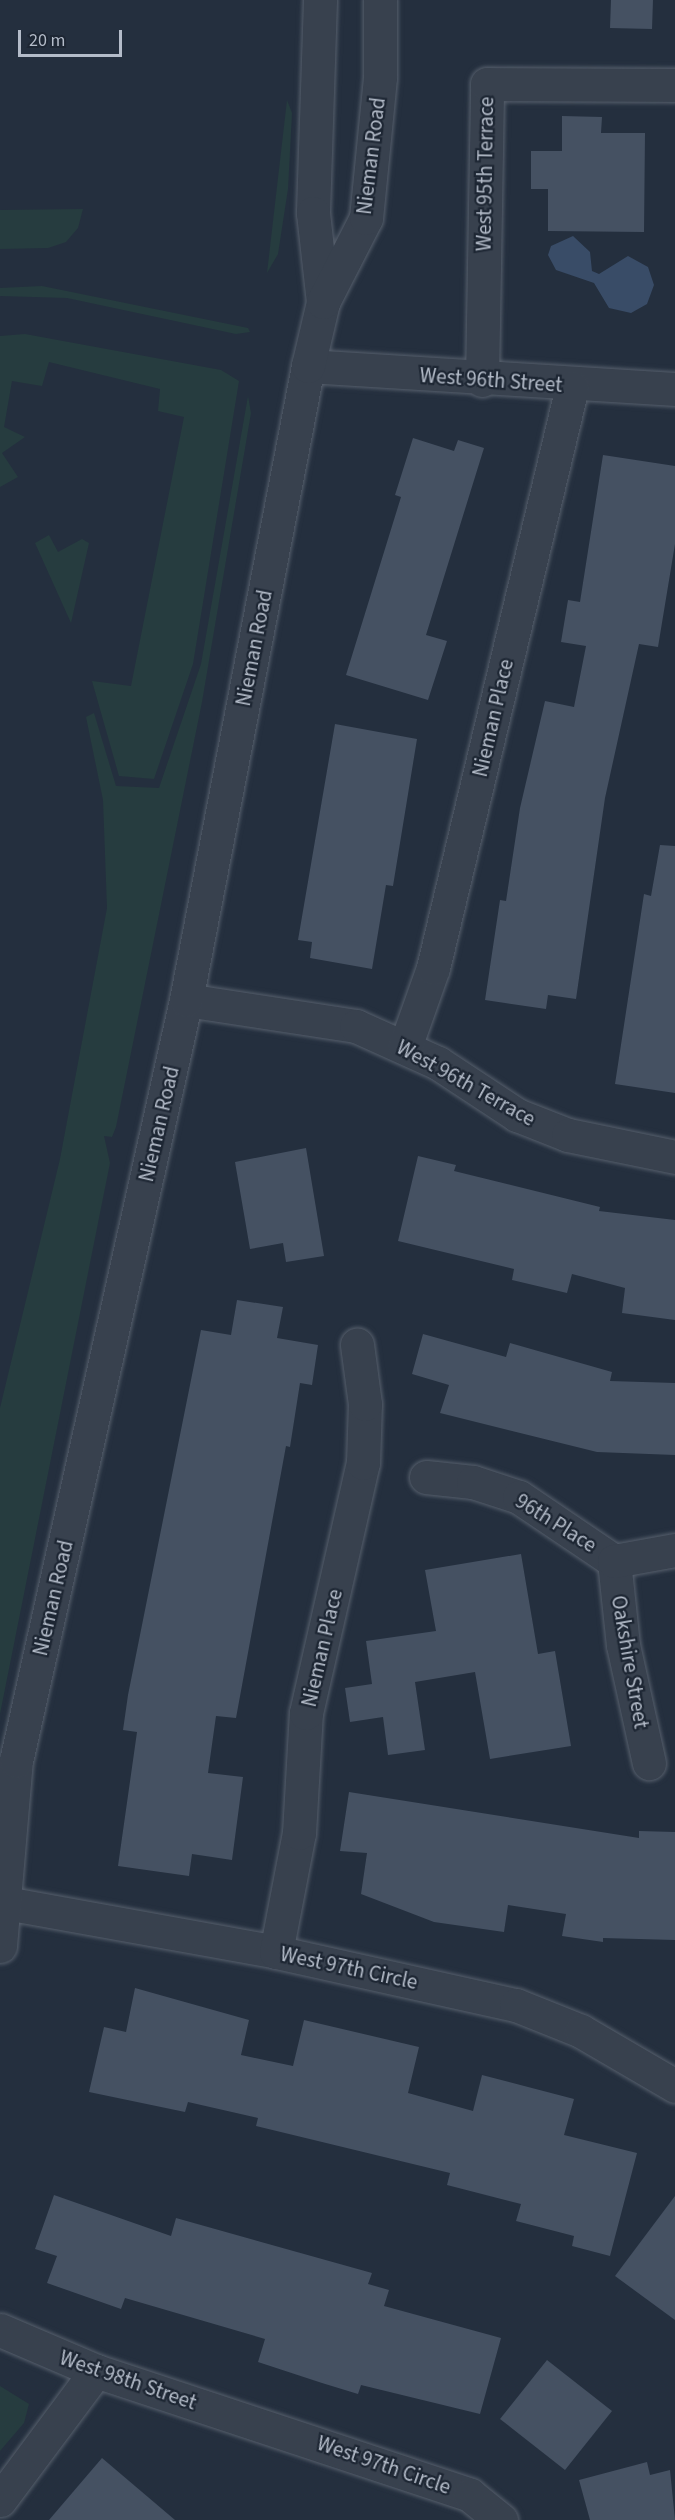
<!DOCTYPE html>
<html>
<head>
<meta charset="utf-8">
<style>
	body { margin:0 }
	#map { position:relative; width:675px; height:2520px; overflow:hidden; background:#242f3e; font-family:"Source Sans 3",sans-serif }
	div>[style] { position:absolute }
	.green>* { inset:0; background:#263c3f }
	.water>* { inset:0; background:#394c67 }
	.building>* { inset:0; background:#455162 }
	.roads { filter:drop-shadow(0 0 2px #565f6c) drop-shadow(0 0 2px #565f6c) }
	.minor>* { height:33px; margin:-16.5px; padding:0 16.5px; transform-origin:16.5px; border-radius:16.5px; background:#38414e }
	span { translate:-50% -50%; white-space:nowrap; text-align:center; line-height:1.15; -webkit-text-stroke:4.5px #1d2633; paint-order:stroke }
	.street-label { font-size:21px; color:#b4bcc9 }
	.scale { position:absolute; left:18px; top:30px; width:104px; height:27px; box-sizing:border-box; border:3px solid #b4bcc9; border-top:0; padding-left:8px; font-size:18px; line-height:21px; white-space:nowrap; color:#b4bcc9; -webkit-text-stroke:4px #1d2633; paint-order:stroke }
</style>
</head>
<body>
<div id="map">
	<div class="green">
		<i style="clip-path:polygon(287px 100px,292px 113px,288px 189px,278px 254px,267px 273px)"></i>
		<i style="clip-path:polygon(83px 209px,78px 228px,66px 242px,48px 248px,0 249px,0 210px)"></i>
		<i style="clip-path:polygon(42px 286px,248px 328px,250px 332px,236px 334px,67px 298px,0 296px,0 288px)"></i>
		<i style="clip-path:polygon(25px 334px,221px 370px,239px 381px,193px 664px,154px 779px,119px 776px,92px 681px,131px 686px,184px 417px,158px 411px,160px 389px,49px 362px,42px 386px,12px 381px,4px 427px,25px 437px,2px 453px,18px 477px,0 487px,0 336px)"></i>
		<i style="clip-path:polygon(248px 396px,251px 413px,202px 702px,116px 1127px,112px 1137px,104px 1136px,110px 1163px,0 1714px,0 1408px,60px 1159px,107px 908px,103px 800px,86px 717px,94px 713px,116px 786px,159px 788px,201px 664px)"></i>
		<i style="clip-path:polygon(49px 535px,58px 552px,82px 539px,89px 543px,71px 623px,35px 543px)"></i>
		<i style="clip-path:polygon(0 2386px,29px 2404px,24px 2423px,0 2451px)"></i>
	</div>
	<div class="water">
		<i style="clip-path:polygon(573px 236px,590px 252px,592px 271px,599px 274px,628px 256px,648px 267px,654px 285px,647px 304px,631px 313px,609px 308px,594px 283px,556px 270px,548px 255px,551px 246px)"></i>
	</div>
	<div class="building">
		<i style="clip-path:polygon(611px 0,653px 0,652px 29px,610px 28px)"></i>
		<i style="clip-path:polygon(562px 116px,602px 117px,601px 133px,645px 133px,644px 232px,548px 231px,548px 189px,531px 189px,531px 151px,562px 151px)"></i>
		<i style="clip-path:polygon(413px 438px,454px 451px,458px 440px,484px 448px,426px 635px,447px 641px,428px 700px,346px 675px,401px 497px,395px 495px)"></i>
		<i style="clip-path:polygon(603px 455px,675px 466px,675px 544px,658px 647px,639px 644px,605px 798px,576px 999px,548px 995px,546px 1009px,485px 1000px,500px 900px,506px 901px,520px 808px,545px 701px,574px 707px,586px 646px,561px 642px,568px 600px,580px 602px)"></i>
		<i style="clip-path:polygon(335px 724px,417px 739px,393px 886px,386px 885px,372px 969px,310px 958px,312px 942px,298px 940px)"></i>
		<i style="clip-path:polygon(660px 845px,675px 846px,675px 1093px,615px 1084px,644px 894px,651px 896px)"></i>
		<i style="clip-path:polygon(306px 1148px,324px 1256px,286px 1262px,283px 1243px,250px 1249px,235px 1162px)"></i>
		<i style="clip-path:polygon(418px 1156px,456px 1165px,454px 1171px,600px 1207px,599px 1211px,675px 1220px,675px 1320px,622px 1313px,625px 1288px,572px 1274px,567px 1293px,512px 1280px,514px 1269px,398px 1241px)"></i>
		<i style="clip-path:polygon(237px 1300px,283px 1307px,277px 1338px,318px 1345px,312px 1385px,300px 1383px,290px 1447px,286px 1446px,236px 1718px,216px 1716px,208px 1773px,243px 1777px,232px 1860px,192px 1854px,189px 1876px,118px 1866px,137px 1732px,123px 1730px,128px 1695px,201px 1330px,231px 1335px)"></i>
		<i style="clip-path:polygon(423px 1334px,506px 1357px,510px 1343px,612px 1372px,610px 1381px,675px 1383px,675px 1455px,597px 1452px,440px 1413px,449px 1385px,412px 1374px)"></i>
		<i style="clip-path:polygon(521px 1554px,538px 1654px,555px 1651px,571px 1746px,490px 1759px,475px 1672px,415px 1682px,425px 1750px,388px 1755px,383px 1717px,350px 1722px,345px 1688px,372px 1684px,366px 1641px,436px 1631px,425px 1570px)"></i>
		<i style="clip-path:polygon(349px 1792px,639px 1838px,639px 1831px,675px 1832px,675px 1940px,603px 1938px,603px 1942px,562px 1936px,566px 1914px,508px 1905px,504px 1932px,434px 1922px,361px 1894px,367px 1853px,340px 1851px)"></i>
		<i style="clip-path:polygon(135px 1988px,249px 2020px,241px 2055px,293px 2066px,304px 2020px,419px 2047px,408px 2093px,473px 2111px,482px 2075px,574px 2099px,564px 2135px,637px 2153px,610px 2256px,572px 2246px,574px 2236px,516px 2221px,521px 2204px,447px 2185px,450px 2173px,256px 2126px,258px 2118px,188px 2102px,185px 2112px,89px 2092px,104px 2027px,126px 2032px)"></i>
		<i style="clip-path:polygon(54px 2195px,171px 2236px,176px 2218px,372px 2273px,368px 2284px,389px 2290px,384px 2306px,501px 2338px,480px 2414px,361px 2385px,358px 2394px,322px 2383px,258px 2362px,265px 2339px,125px 2298px,121px 2309px,47px 2283px,57px 2256px,35px 2249px)"></i>
		<i style="clip-path:polygon(675px 2196px,675px 2320px,615px 2276px)"></i>
		<i style="clip-path:polygon(547px 2360px,612px 2411px,565px 2470px,500px 2419px)"></i>
		<i style="clip-path:polygon(102px 2458px,175px 2520px,49px 2520px)"></i>
		<i style="clip-path:polygon(647px 2462px,650px 2475px,670px 2470px,675px 2520px,590px 2520px,579px 2480px)"></i>
	</div>
	<div class="roads">
		<div class="minor">
			<i style="left:320px;top:0;width:213px;rotate:91.9deg"></i>
			<i style="left:313px;top:213px;width:90px;rotate:83.6deg"></i>
			<i style="left:308px;top:366px;width:368px;rotate:3.6deg"></i>
			<i style="left:482px;top:380px;width:296px;rotate:-89deg"></i>
			<i style="left:487px;top:84px;width:188px;rotate:0.3deg"></i>
			<i style="left:186px;top:1000px;width:172px;rotate:8.7deg"></i>
			<i style="left:356px;top:1026px;width:90px;rotate:24.3deg"></i>
			<i style="left:438px;top:1063px;width:95px;rotate:33.4deg"></i>
			<i style="left:517px;top:1115px;width:55px;rotate:21.4deg"></i>
			<i style="left:568px;top:1135px;width:109px;rotate:11.6deg"></i>
			<i style="left:405px;top:1047px;width:84px;rotate:-70.5deg"></i>
			<i style="left:433px;top:968px;width:597px;rotate:-76.55deg"></i>
			<i style="left:426px;top:1477px;width:47px;rotate:6.1deg"></i>
			<i style="left:473px;top:1482px;width:48px;rotate:18.1deg"></i>
			<i style="left:519px;top:1497px;width:115px;rotate:34deg"></i>
			<i style="left:614px;top:1561px;width:84px;rotate:83.9deg"></i>
			<i style="left:623px;top:1645px;width:121px;rotate:77.6deg"></i>
			<i style="left:614px;top:1561px;width:62px;rotate:-10.2deg"></i>
			<i style="left:5px;top:1903px;width:275px;rotate:10.2deg"></i>
			<i style="left:276px;top:1952px;width:246px;rotate:12.5deg"></i>
			<i style="left:516px;top:2005px;width:70px;rotate:21.8deg"></i>
			<i style="left:581px;top:2031px;width:109px;rotate:30.3deg"></i>
			<i style="left:0;top:1946px;width:186px;rotate:-85.1deg"></i>
			<i style="left:16px;top:1761px;width:780px;rotate:-77.41deg"></i>
			<i style="left:186px;top:1000px;width:646px;rotate:-79.11deg"></i>
			<i style="left:308px;top:366px;width:66px;rotate:-76.8deg"></i>
			<i style="left:323px;top:302px;width:94px;rotate:-62.9deg"></i>
			<i style="left:366px;top:218px;width:142px;rotate:-84.3deg"></i>
			<i style="left:380px;top:77px;width:77px;rotate:-90deg"></i>
			<i style="left:276px;top:1952px;width:121px;rotate:-79.1deg"></i>
			<i style="left:299px;top:1833px;width:120px;rotate:-86.7deg"></i>
			<i style="left:306px;top:1713px;width:256px;rotate:-77.2deg"></i>
			<i style="left:363px;top:1463px;width:59px;rotate:-88.1deg"></i>
			<i style="left:365px;top:1404px;width:60px;rotate:-97.7deg"></i>
			<i style="left:0;top:2330px;width:104px;rotate:23.1deg"></i>
			<i style="left:96px;top:2371px;width:394px;rotate:18.3deg"></i>
			<i style="left:470px;top:2495px;width:40px;rotate:39deg"></i>
			<i style="left:0;top:2500px;width:161px;rotate:-53.3deg"></i>
		</div>
	</div>
	<div class="street-label">
		<span style="left:371px;top:156px;rotate:-83deg">Nieman Road</span>
		<span style="left:485px;top:174px;rotate:-89deg">West 95th Terrace</span>
		<span style="left:491px;top:380px;rotate:4deg">West 96th Street</span>
		<span style="left:254px;top:648px;rotate:-79deg">Nieman Road</span>
		<span style="left:493px;top:718px;rotate:-77deg">Nieman Place</span>
		<span style="left:466px;top:1083px;rotate:29deg">West 96th Terrace</span>
		<span style="left:159px;top:1124px;rotate:-77deg">Nieman Road</span>
		<span style="left:556px;top:1523px;rotate:32deg">96th Place</span>
		<span style="left:53px;top:1598px;rotate:-77deg">Nieman Road</span>
		<span style="left:322px;top:1648px;rotate:-77deg">Nieman Place</span>
		<span style="left:630px;top:1662px;rotate:80deg">Oakshire Street</span>
		<span style="left:349px;top:1968px;rotate:12deg">West 97th Circle</span>
		<span style="left:128px;top:2380px;rotate:19deg">West 98th Street</span>
		<span style="left:384px;top:2465px;rotate:19deg">West 97th Circle</span>
	</div>
	<div class="scale">20 m</div>
</div>
</body>
</html>
